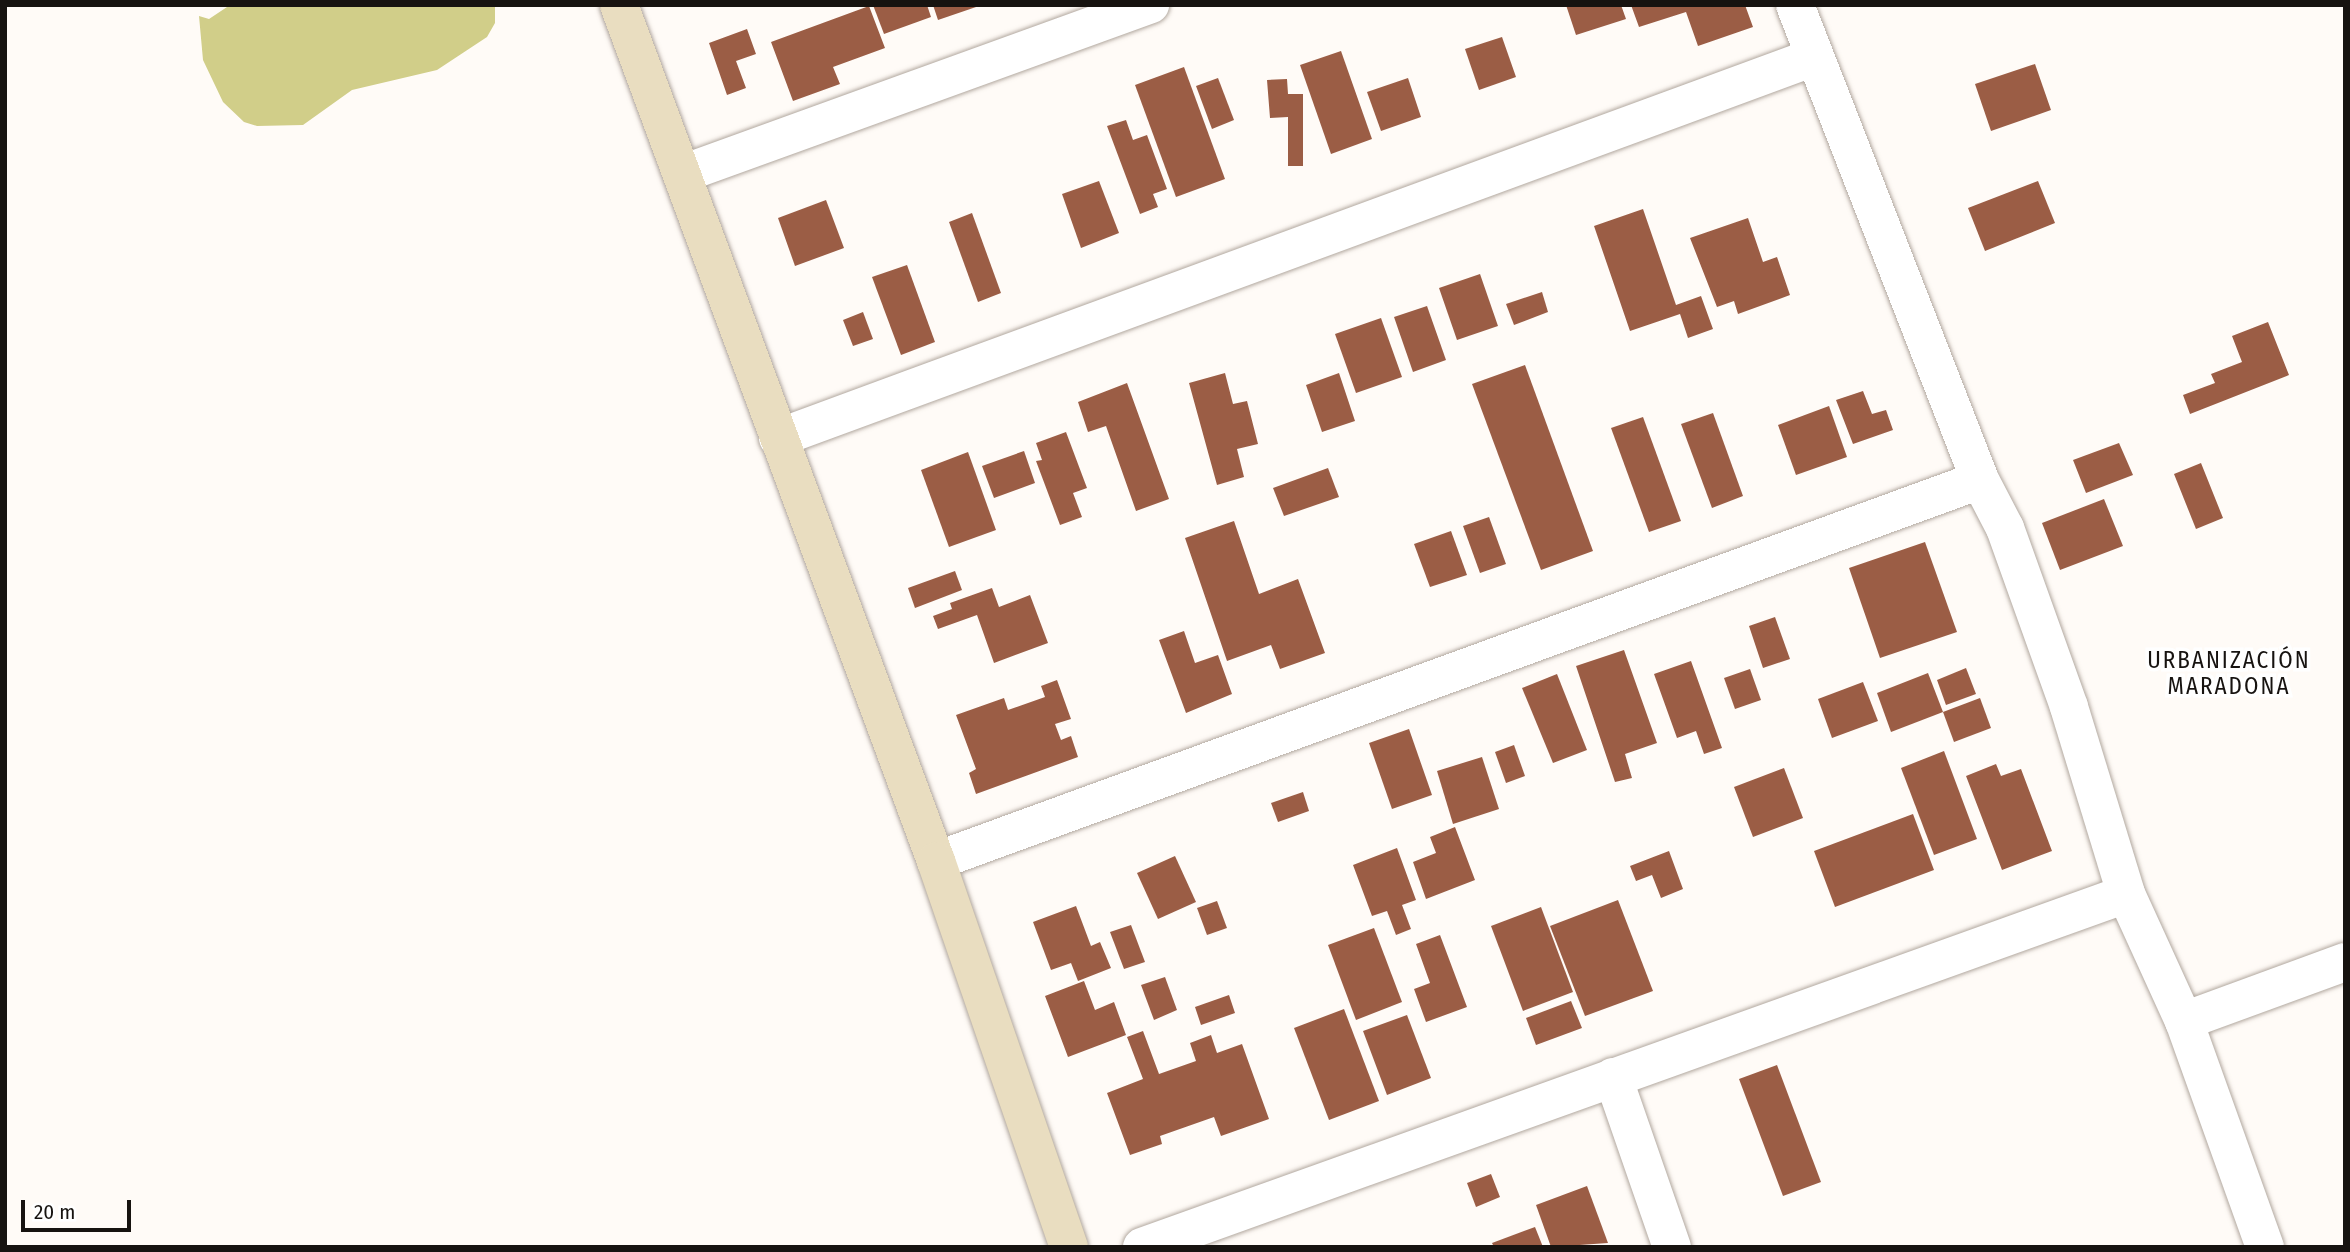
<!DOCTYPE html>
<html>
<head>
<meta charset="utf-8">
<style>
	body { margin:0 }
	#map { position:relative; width:2350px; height:1252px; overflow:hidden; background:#fffbf7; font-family:"Fira Sans Condensed",sans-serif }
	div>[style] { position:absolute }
	.water>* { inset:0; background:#d1ce89 }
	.building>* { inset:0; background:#9b5d45 }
	.roads { filter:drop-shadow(0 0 2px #b2a89f) drop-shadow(0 0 2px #b2a89f) }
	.street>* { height:38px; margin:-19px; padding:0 19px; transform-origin:19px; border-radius:19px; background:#fff }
	.secondary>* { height:38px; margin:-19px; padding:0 19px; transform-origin:19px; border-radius:19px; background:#e9ddc0 }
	span { translate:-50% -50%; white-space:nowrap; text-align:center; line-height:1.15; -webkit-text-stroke:7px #fff; paint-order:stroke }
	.neighbourhood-label { font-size:23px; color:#171310; letter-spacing:2px }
	.frame { position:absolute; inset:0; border:7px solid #171310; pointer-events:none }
	.scale { position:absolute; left:21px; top:1200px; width:110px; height:32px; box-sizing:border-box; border:4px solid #171310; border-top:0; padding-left:9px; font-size:21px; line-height:24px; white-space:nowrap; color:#171310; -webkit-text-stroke:5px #fff; paint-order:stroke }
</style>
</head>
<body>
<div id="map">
	<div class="water">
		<i style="clip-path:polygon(230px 5px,495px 5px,495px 23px,487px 37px,437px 70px,352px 90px,303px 125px,257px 126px,244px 122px,223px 102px,203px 60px,199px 16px,209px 19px)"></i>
	</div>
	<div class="building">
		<i style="clip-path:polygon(873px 5px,927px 5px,931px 17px,884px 34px)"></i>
		<i style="clip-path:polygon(933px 5px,978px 5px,979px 6px,938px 20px)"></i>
		<i style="clip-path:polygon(1566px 5px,1621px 5px,1626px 19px,1576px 35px)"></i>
		<i style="clip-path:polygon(1631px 5px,1745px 5px,1753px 27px,1698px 46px,1686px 12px,1639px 27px)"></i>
		<i style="clip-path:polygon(869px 6px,885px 48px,833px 67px,840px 84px,793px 101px,771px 42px)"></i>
		<i style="clip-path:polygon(747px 29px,756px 54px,736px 61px,746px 88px,727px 95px,709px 43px)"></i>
		<i style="clip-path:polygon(1502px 37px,1516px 77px,1479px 90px,1465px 49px)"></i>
		<i style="clip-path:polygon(1341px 51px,1372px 139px,1331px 154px,1300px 65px)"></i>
		<i style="clip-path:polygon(2035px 64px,2051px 110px,1991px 131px,1975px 84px)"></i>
		<i style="clip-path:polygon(1184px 67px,1225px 179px,1176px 197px,1135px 85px)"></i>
		<i style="clip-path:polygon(1218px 78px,1234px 120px,1212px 129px,1196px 86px)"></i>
		<i style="clip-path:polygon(1408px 78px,1421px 117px,1381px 131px,1367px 92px)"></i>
		<i style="clip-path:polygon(1287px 79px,1288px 94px,1303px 94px,1303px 166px,1288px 166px,1288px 117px,1270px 118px,1267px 80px)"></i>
		<i style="clip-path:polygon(1126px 120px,1133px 140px,1147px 135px,1167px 189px,1153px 194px,1158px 207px,1140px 214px,1107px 126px)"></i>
		<i style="clip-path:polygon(1099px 181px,1119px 233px,1081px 248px,1062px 194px)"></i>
		<i style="clip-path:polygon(2038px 181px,2055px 223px,1985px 251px,1968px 208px)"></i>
		<i style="clip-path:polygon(826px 200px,844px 248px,795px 266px,778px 218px)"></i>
		<i style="clip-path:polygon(1643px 209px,1676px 305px,1701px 296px,1713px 329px,1688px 338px,1680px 314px,1630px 331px,1594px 226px)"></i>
		<i style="clip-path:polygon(972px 213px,1001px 293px,978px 302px,949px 222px)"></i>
		<i style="clip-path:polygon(1748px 218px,1763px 262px,1777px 257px,1790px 295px,1738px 314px,1734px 301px,1717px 307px,1690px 238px)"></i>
		<i style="clip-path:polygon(907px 265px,935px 342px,901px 355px,872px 277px)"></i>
		<i style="clip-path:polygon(1480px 274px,1498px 326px,1457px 340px,1439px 288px)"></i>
		<i style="clip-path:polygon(1542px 292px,1548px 312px,1514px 325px,1506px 304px)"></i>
		<i style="clip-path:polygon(1427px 306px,1446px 360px,1413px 372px,1394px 317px)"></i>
		<i style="clip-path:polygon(863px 312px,873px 339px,853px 346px,843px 320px)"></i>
		<i style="clip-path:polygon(1381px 318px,1402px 377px,1356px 393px,1335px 334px)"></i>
		<i style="clip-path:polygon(2268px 322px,2289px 375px,2190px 414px,2183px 395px,2215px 383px,2211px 374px,2242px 362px,2232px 336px)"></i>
		<i style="clip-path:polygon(1525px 365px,1593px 551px,1541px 570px,1472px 384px)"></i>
		<i style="clip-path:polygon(1225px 373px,1233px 404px,1247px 401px,1258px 444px,1237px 449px,1244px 477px,1217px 485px,1189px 383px)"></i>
		<i style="clip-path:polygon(1339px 373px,1355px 421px,1322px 432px,1306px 385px)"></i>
		<i style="clip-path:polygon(1127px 383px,1169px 499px,1136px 511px,1106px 426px,1088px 432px,1078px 402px)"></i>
		<i style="clip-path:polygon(1863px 391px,1872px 414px,1886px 410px,1893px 430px,1853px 444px,1836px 400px)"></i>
		<i style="clip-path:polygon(1829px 406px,1847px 457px,1796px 475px,1778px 425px)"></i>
		<i style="clip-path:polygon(1713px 413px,1743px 496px,1712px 508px,1681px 424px)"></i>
		<i style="clip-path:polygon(1643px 417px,1681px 521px,1649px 532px,1611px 428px)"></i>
		<i style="clip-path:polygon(1066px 432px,1087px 488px,1073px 493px,1082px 517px,1060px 525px,1036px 461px,1042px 460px,1036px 443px)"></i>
		<i style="clip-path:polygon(2119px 443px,2133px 475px,2086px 493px,2073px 460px)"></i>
		<i style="clip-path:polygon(1024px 451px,1035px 483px,994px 498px,982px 466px)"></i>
		<i style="clip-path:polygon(968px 452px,996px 530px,949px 547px,921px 470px)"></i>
		<i style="clip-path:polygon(2201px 463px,2223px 518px,2196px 529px,2174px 474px)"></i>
		<i style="clip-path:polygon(1328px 468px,1339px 497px,1284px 516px,1273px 488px)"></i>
		<i style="clip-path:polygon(2104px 499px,2123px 546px,2060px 570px,2042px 523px)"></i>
		<i style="clip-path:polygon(1489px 517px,1506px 564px,1480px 573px,1463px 526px)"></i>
		<i style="clip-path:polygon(1234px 521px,1259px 594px,1298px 579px,1325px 653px,1280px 669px,1271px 645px,1227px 661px,1185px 538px)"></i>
		<i style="clip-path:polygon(1451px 531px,1467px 575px,1430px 587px,1414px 544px)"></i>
		<i style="clip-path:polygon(1925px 542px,1957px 632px,1880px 658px,1849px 568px)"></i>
		<i style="clip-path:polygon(955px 571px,962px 590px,915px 608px,908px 588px)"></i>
		<i style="clip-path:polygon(992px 588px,999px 607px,1030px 595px,1048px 643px,994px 663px,977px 615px,938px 629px,933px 616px,952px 609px,950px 603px)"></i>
		<i style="clip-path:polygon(1775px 617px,1790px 659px,1763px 668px,1749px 626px)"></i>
		<i style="clip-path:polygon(1184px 631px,1195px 663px,1218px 655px,1232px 694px,1186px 713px,1159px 640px)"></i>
		<i style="clip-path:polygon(1624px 650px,1657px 743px,1625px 754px,1632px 778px,1615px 782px,1576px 666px)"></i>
		<i style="clip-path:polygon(1691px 661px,1722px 748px,1704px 754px,1696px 731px,1677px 738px,1654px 674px)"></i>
		<i style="clip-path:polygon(1966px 668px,1976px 694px,1946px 705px,1937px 680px)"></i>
		<i style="clip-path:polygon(1750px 669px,1761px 700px,1735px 709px,1724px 678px)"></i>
		<i style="clip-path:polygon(1928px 673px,1943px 712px,1891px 732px,1877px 693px)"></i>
		<i style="clip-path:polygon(1557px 674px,1587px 750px,1553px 763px,1522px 688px)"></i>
		<i style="clip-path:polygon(1057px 680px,1071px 719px,1055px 724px,1061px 740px,1071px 736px,1078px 757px,976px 794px,969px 773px,976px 769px,956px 715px,1004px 698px,1008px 710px,1045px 697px,1041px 686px)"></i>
		<i style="clip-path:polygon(1863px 682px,1878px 721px,1832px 738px,1818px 699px)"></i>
		<i style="clip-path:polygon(1980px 698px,1991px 728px,1954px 742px,1943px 712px)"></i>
		<i style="clip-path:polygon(1409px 729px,1432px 795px,1392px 809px,1369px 743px)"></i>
		<i style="clip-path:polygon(1514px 745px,1525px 776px,1506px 783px,1495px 752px)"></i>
		<i style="clip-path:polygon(1944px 751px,1977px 839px,1934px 855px,1901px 768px)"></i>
		<i style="clip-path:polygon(1482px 757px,1499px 809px,1453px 824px,1437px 771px)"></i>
		<i style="clip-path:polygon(1996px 764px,2001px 776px,2021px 769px,2052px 851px,2002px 870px,1966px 776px)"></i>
		<i style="clip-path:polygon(1784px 768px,1803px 818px,1753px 837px,1734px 787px)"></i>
		<i style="clip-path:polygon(1303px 792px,1309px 811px,1278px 822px,1271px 803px)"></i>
		<i style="clip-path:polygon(1913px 814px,1934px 870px,1835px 907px,1814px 851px)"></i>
		<i style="clip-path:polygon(1455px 827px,1475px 880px,1426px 899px,1413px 862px,1436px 853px,1430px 837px)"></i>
		<i style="clip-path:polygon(1397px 848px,1416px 900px,1402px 905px,1411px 929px,1396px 935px,1387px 911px,1372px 916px,1353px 865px)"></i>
		<i style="clip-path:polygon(1669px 851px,1683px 889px,1661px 898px,1652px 875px,1636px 881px,1630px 866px)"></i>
		<i style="clip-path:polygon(1175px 856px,1196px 902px,1158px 919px,1137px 873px)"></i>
		<i style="clip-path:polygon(1618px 900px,1653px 991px,1585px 1016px,1550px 926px)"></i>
		<i style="clip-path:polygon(1217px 901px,1227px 928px,1207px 935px,1197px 908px)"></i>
		<i style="clip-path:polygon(1076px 906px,1091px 946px,1100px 942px,1111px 968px,1078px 981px,1071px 963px,1051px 970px,1033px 922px)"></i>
		<i style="clip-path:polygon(1541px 907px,1573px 992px,1523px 1011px,1491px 926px)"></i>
		<i style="clip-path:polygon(1131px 925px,1145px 962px,1124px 969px,1110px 932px)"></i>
		<i style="clip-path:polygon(1374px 928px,1402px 1002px,1356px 1020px,1328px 945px)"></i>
		<i style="clip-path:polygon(1440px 935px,1467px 1007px,1426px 1022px,1414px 989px,1430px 983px,1416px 944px)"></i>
		<i style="clip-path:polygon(1165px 977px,1177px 1010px,1154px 1020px,1141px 985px)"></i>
		<i style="clip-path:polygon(1084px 981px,1095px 1010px,1114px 1002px,1126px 1035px,1068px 1057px,1045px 996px)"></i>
		<i style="clip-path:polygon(1229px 995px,1235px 1013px,1201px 1025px,1195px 1007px)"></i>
		<i style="clip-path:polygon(1571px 1001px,1582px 1028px,1536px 1045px,1526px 1018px)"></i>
		<i style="clip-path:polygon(1344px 1009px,1379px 1101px,1329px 1120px,1294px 1028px)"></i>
		<i style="clip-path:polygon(1407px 1015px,1431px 1078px,1387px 1095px,1363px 1031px)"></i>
		<i style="clip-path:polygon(1143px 1031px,1159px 1074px,1196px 1061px,1190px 1043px,1211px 1035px,1217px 1053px,1242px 1044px,1269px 1119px,1221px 1136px,1214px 1117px,1160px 1136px,1162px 1144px,1130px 1155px,1107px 1093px,1143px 1079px,1127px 1037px)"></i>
		<i style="clip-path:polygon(1777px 1065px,1821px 1182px,1783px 1196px,1739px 1079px)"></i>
		<i style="clip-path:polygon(1491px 1174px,1500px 1197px,1476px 1207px,1467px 1183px)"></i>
		<i style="clip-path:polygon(1587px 1186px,1608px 1243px,1551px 1247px,1536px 1205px)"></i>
		<i style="clip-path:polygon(1535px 1227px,1543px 1247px,1494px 1247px,1492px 1243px)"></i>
	</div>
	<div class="roads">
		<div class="street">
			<i style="left:1795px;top:5px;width:510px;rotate:68.72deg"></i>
			<i style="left:1980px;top:480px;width:54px;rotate:62.5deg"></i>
			<i style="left:2005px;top:528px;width:190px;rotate:70.3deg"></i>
			<i style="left:2069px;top:707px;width:195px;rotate:73deg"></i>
			<i style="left:2126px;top:894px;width:140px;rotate:65.5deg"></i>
			<i style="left:2184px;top:1021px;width:240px;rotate:70.3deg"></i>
			<i style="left:682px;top:174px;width:498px;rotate:-19.9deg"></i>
			<i style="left:778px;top:438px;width:1104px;rotate:-20.19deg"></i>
			<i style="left:936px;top:861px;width:1111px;rotate:-20.05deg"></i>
			<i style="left:2184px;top:1021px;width:171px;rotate:-20.1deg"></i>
			<i style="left:1613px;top:1077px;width:180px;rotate:70.9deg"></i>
			<i style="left:1142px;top:1247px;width:1045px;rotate:-19.73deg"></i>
		</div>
		<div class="secondary">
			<i style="left:619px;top:5px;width:913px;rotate:69.68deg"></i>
			<i style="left:936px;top:861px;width:408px;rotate:71deg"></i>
		</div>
	</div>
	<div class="neighbourhood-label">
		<span style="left:2229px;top:673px">URBANIZACIÓN<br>MARADONA</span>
	</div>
	<div class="frame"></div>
	<div class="scale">20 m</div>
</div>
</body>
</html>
